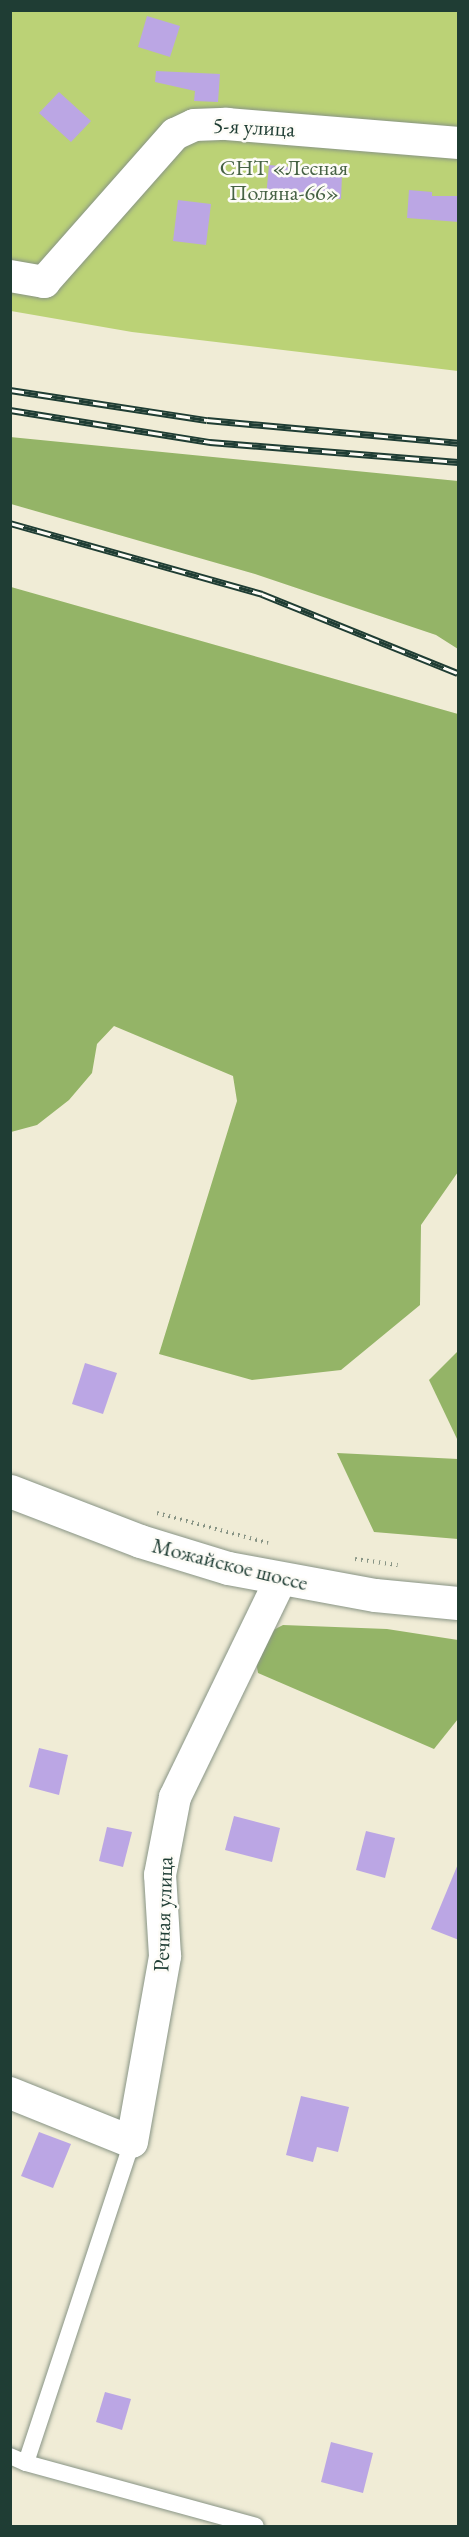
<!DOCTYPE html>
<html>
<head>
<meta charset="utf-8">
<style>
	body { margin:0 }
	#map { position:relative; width:469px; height:2537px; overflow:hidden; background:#f0ecd6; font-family:"EB Garamond",serif }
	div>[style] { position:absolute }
	.green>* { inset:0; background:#bbd276 }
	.forest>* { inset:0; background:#94b467 }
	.building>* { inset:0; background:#bba6e4 }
	.path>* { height:4px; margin-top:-2px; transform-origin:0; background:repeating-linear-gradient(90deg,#889485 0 1.5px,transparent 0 6px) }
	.roads { filter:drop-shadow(0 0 2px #889485) drop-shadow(0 0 2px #889485) }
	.service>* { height:16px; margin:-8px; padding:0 8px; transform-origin:8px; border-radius:8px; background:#fff }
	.minor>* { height:32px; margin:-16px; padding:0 16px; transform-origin:16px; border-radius:16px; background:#fff }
	.primary>* { height:33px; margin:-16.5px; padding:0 16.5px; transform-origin:16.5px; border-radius:16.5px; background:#fff }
	.rail>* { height:7px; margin-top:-3.5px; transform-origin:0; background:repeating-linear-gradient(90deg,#fdfcf7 0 14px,#1f3d34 0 28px); box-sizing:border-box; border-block:2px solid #1f3d34 }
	span { translate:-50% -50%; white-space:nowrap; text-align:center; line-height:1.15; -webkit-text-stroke:5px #fdfcf7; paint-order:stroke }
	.street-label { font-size:22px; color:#1f3d34 }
	.park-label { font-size:22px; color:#466244 }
	.frame { position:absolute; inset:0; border:12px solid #1f3d34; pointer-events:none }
</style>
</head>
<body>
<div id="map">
	<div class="green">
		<i style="clip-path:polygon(10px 11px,458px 11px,458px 371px,132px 332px,11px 311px)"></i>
	</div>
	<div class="forest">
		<i style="clip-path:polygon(10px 437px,458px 481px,458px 649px,436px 635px,255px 574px,11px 504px)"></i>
		<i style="clip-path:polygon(11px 587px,458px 714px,458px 1172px,421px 1225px,420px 1305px,341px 1370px,252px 1380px,159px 1354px,237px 1101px,233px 1076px,114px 1026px,97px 1044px,92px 1073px,69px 1100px,37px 1125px,11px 1132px)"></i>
		<i style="clip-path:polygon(458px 1351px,458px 1441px,429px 1380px)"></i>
		<i style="clip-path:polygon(337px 1453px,458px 1459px,458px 1539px,374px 1532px)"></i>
		<i style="clip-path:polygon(283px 1625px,387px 1629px,458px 1640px,458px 1719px,434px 1749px,258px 1673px,252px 1641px)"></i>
	</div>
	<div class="building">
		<i style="clip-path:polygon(147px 16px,180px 26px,170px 57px,138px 47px)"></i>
		<i style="clip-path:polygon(156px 71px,220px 74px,218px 102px,194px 101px,195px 91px,155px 82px)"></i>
		<i style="clip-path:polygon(59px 92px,91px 121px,71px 142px,39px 113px)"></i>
		<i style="clip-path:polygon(269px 165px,291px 167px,290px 172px,342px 175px,341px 199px,266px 197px)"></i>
		<i style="clip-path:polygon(409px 190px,432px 192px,432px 196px,459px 196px,459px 222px,407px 218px)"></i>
		<i style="clip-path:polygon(178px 200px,211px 204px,206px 245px,173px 241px)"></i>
		<i style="clip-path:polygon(85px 1363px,117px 1373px,103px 1414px,72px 1404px)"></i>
		<i style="clip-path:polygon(39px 1748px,68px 1755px,59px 1795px,29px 1787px)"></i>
		<i style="clip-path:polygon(234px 1816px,280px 1828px,272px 1862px,225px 1850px)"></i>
		<i style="clip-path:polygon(107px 1827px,132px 1832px,123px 1867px,99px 1861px)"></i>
		<i style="clip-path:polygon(366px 1831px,395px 1838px,385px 1878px,356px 1870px)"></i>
		<i style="clip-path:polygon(458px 1864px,459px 1864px,459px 1940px,431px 1929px)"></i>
		<i style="clip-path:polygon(301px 2096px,349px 2107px,338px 2152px,317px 2147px,313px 2162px,286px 2155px)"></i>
		<i style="clip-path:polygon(39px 2132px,71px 2144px,53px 2188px,21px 2176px)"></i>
		<i style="clip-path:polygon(105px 2392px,131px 2399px,122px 2430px,96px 2422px)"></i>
		<i style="clip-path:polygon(331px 2442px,373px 2453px,363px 2493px,321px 2482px)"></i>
	</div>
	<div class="path">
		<i style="left:157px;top:1513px;width:115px;rotate:15.1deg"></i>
		<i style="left:355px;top:1559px;width:43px;rotate:7.9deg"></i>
	</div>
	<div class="roads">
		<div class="service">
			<i style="left:132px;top:2142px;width:338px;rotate:108.3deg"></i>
			<i style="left:26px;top:2463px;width:238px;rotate:15.3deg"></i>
			<i style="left:10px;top:2456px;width:17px;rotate:24deg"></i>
		</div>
		<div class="minor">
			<i style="left:10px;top:276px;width:35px;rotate:10deg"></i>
			<i style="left:44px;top:282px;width:198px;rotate:-48.5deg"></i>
			<i style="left:175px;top:134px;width:21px;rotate:-25deg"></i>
			<i style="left:194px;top:125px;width:33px;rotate:-2deg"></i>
			<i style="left:227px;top:124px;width:232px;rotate:4.7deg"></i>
			<i style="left:10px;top:2093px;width:131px;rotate:21.9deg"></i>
			<i style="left:132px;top:2142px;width:189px;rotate:-79.9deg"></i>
			<i style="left:165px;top:1956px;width:81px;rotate:-93.5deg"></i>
			<i style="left:160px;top:1875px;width:79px;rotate:-79.1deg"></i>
			<i style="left:175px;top:1797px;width:242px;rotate:-64.1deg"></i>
		</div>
		<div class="primary">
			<i style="left:10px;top:1491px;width:139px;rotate:21deg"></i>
			<i style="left:140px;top:1541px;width:92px;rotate:17.1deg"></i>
			<i style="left:228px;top:1568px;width:149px;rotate:10.4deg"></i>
			<i style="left:375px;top:1595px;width:83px;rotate:5.5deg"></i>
		</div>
	</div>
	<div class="rail">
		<i style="left:10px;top:390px;width:199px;rotate:8.7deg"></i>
		<i style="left:207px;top:420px;width:252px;rotate:5.2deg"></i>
		<i style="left:10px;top:410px;width:203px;rotate:9.1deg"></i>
		<i style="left:210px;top:442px;width:249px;rotate:4.6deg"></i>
		<i style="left:10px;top:523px;width:262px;rotate:15.7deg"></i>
		<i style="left:262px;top:594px;width:211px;rotate:22deg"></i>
	</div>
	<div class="street-label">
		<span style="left:254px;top:127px;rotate:3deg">5-я улица</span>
		<span style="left:230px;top:1564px;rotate:14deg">Можайское шоссе</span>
		<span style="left:163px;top:1914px;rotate:-88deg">Речная улица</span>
	</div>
	<div class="park-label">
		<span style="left:284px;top:180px">СНТ «Лесная<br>Поляна-66»</span>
	</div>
	<div class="frame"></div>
</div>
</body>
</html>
